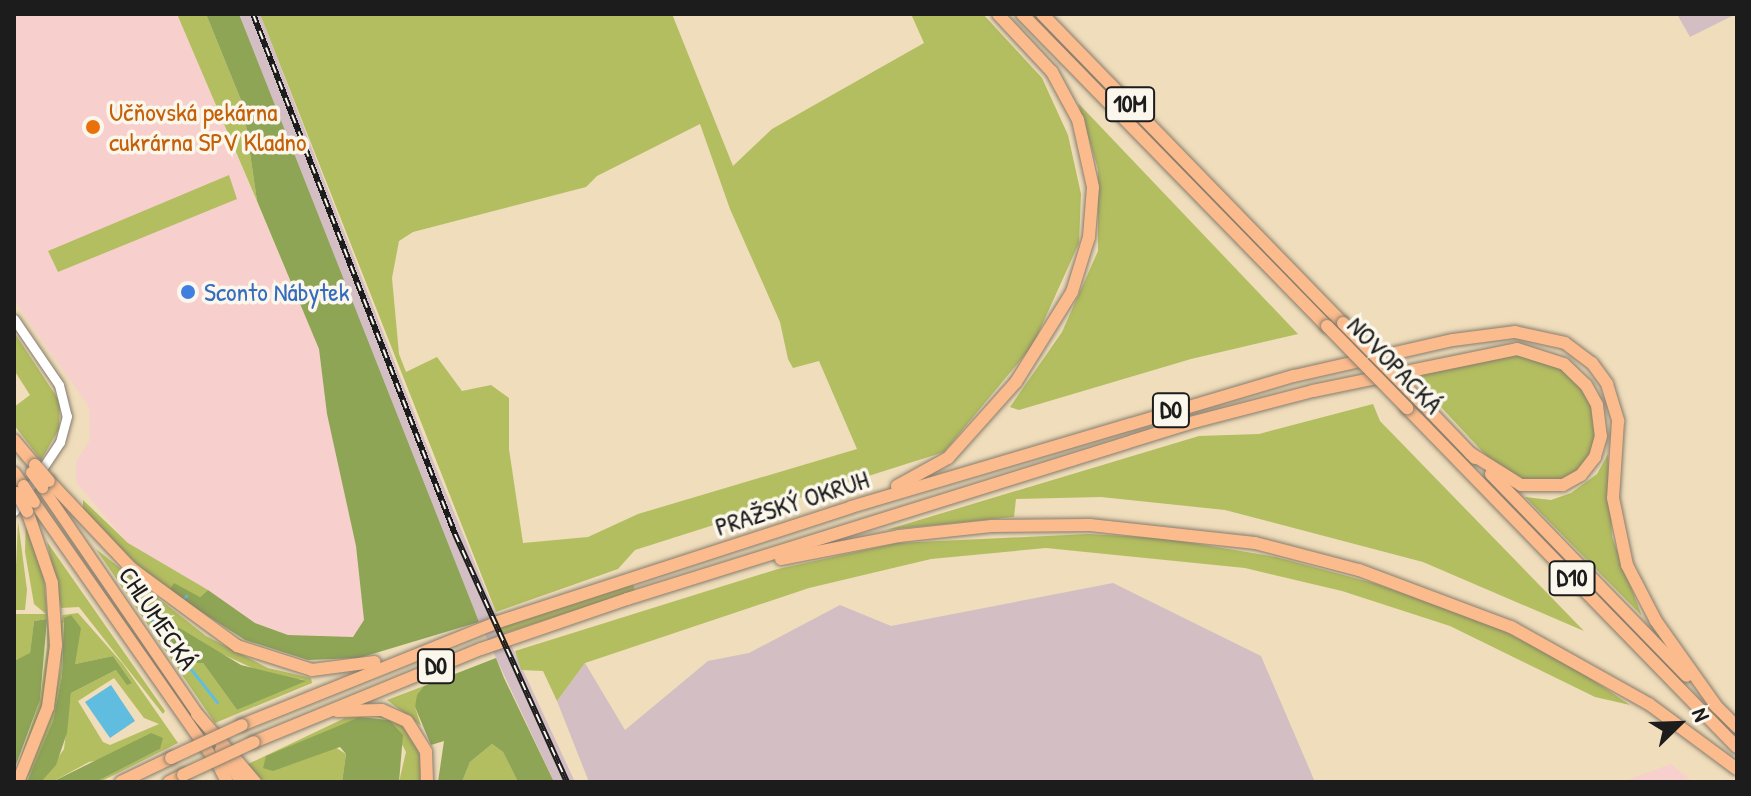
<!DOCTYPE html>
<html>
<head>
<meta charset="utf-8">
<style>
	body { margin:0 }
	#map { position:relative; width:1751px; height:796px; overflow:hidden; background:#efddbb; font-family:"Patrick Hand",sans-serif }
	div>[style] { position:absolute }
	.built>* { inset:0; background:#f7d0cd }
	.industrial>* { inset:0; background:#d2bec3 }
	.green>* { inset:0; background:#b3be60 }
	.forest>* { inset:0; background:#8ea556 }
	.water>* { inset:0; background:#61bddf }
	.stream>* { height:3px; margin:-1.5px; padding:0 1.5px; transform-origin:1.5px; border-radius:1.5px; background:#61bddf }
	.roads { filter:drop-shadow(0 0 2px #867c6c) drop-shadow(0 0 2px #867c6c) }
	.minor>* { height:9px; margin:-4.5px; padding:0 4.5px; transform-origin:4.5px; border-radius:4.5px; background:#fff }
	.major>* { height:11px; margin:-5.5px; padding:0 5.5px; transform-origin:5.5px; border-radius:5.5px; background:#fbbb8c }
	.highway>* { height:12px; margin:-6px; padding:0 6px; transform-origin:6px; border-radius:6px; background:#fbbb8c }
	.rail>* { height:6px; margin-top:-3px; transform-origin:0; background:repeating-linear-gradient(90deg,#fbf7ec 0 9px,#1c1c1c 0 18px); box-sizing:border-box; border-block:2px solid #1c1c1c }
	.bridges { filter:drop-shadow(0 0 2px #867c6c) drop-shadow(0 0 2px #867c6c) }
	.major-bridge>* { height:11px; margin:-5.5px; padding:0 5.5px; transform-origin:5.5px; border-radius:5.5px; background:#fbbb8c }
	.highway-bridge>* { height:12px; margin:-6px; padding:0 6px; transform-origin:6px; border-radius:6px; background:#fbbb8c }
	.dots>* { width:22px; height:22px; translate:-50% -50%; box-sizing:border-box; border:4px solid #fbf7ec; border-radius:50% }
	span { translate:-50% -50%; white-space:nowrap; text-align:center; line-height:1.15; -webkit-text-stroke:7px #fbf7ec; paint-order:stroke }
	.shield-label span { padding:2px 6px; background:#fbf7ec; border:2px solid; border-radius:6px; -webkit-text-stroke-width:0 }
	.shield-label { font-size:24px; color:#1c1c1c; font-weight:700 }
	.food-label { font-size:26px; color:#c56008 }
	.left { translate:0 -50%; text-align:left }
	.shop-label { font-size:26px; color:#366cbe }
	.street-label { font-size:26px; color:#1c1c1c }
	.frame { position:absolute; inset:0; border:16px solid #1c1c1c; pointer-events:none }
	.north { position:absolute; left:1639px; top:684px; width:80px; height:80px; -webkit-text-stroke:6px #fbf7ec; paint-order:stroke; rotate:67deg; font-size:22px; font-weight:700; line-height:32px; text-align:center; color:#1c1c1c }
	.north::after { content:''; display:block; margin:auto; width:28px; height:36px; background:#1c1c1c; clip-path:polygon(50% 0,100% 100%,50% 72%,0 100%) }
</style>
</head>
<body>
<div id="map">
	<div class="built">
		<i style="clip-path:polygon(14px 14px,177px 14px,319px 349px,327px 414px,356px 546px,364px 620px,354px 637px,288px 635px,255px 623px,128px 543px,76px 482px,76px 462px,90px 440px,89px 407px,14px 300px)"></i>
		<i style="clip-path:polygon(1671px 764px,1693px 782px,1622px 782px)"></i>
	</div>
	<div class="industrial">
		<i style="clip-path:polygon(239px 14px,260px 14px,425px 441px,487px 593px,575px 782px,554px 782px,469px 600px)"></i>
		<i style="clip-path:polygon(1677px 14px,1736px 14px,1690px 37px)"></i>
		<i style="clip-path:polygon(1113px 583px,1261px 656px,1315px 782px,589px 782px,557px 701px,585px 663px,625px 730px,708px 661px,749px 653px,840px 605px,891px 626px)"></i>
	</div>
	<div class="green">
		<i style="clip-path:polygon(177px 14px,206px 14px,243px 105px,257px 201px)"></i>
		<i style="clip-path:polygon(evenodd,260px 14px,672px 14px,733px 166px,772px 129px,924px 43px,911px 14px,983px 14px,1042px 78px,1068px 135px,1081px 194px,1079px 243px,1033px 345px,944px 452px,635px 550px,618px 569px,496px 612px,260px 14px,700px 124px,730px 209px,780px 322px,788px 359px,793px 368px,819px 361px,857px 449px,638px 514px,588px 537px,523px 543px,509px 449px,509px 398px,491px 385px,462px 391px,437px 357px,406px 372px,399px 354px,392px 278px,399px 241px,413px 232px,586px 187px,597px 176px,700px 124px)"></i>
		<i style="clip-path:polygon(1078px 103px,1298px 334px,1191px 359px,1019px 410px,1010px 407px,1062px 332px,1098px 251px,1098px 169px)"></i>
		<i style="clip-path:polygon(229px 175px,237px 199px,58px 272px,48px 251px)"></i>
		<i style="clip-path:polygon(14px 332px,60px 402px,59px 429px,41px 460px,14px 425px,14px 407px,30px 395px,14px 370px)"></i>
		<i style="clip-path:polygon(1512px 354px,1535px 355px,1562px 366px,1585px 389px,1597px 422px,1592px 453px,1577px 473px,1558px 482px,1523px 482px,1495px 465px,1413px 377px)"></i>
		<i style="clip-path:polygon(1373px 404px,1380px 421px,1584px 631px,1423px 562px,1225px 510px,1101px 497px,1016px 499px,1014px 517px,886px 530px,1199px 436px,1259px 434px)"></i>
		<i style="clip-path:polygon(1608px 454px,1612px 537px,1642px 616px,1525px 497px,1551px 500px,1571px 493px,1597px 474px)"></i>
		<i style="clip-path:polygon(83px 500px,128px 543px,208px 590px,200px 597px,169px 591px,112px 543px,83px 511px)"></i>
		<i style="clip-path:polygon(26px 520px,44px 577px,50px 647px,42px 706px,14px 777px,40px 700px,47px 648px,47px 619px,34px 621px,30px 654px,14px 661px,14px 614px,46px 614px,34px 604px,25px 552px)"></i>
		<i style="clip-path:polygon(18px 521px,27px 590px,25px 610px,14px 610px)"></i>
		<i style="clip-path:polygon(1088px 534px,1162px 538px,1276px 557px,1377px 584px,1498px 628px,1572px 666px,1630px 705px,1595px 697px,1450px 626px,1342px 591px,1245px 568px,1046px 548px,931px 559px,809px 588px,585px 663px,557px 701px,543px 671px,521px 670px,515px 651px,778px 569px,897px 543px)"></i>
		<i style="clip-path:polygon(47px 542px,165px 711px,163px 714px,79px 607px,61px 608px)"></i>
		<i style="clip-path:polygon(evenodd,96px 549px,206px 636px,268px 668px,311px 678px,312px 683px,215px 723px,96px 549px,218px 652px,267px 675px,304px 680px,237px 710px,203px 663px,218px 652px)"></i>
		<i style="clip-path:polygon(633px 583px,635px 591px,502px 634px,499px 627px)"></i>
		<i style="clip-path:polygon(evenodd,78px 613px,123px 664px,178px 743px,100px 782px,96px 782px,160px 749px,89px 762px,52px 782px,41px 782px,64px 749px,71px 693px,116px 670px,132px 683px,113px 656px,75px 664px,71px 615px,63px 623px,62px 675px,53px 721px,35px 766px,25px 782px,52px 715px,61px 666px,61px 621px,63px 615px,78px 613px,114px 678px,144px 718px,159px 724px,110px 745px,103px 742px,78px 701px,114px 678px)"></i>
		<i style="clip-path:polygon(424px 686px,415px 707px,421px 726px,387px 700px)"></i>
		<i style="clip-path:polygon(377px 714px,402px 724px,412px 735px,422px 761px,420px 782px,399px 782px,406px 752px,389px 720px,376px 717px,360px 717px,335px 747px,346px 754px,342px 782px,264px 782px,246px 765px,345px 718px)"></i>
		<i style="clip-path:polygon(492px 744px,503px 752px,518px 782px,462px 782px,470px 762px)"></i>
	</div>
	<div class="forest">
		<i style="clip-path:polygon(206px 14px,239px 14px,479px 622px,359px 658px,308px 660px,245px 640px,169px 591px,174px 583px,200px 597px,208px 590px,255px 623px,288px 635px,353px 637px,364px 620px,356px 546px,327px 414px,319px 349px,257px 201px,243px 105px)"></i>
		<i style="clip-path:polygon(71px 615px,81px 628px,75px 664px,113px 656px,132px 683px,127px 685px,116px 670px,71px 693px,67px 733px,56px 765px,41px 782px,27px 782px,53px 721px,62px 675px,64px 618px)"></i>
		<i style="clip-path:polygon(47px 619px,40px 700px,14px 770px,14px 661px,30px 653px,34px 621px)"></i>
		<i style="clip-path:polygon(178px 627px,241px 665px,306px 681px,237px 710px,203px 663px,187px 663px,169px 637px)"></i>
		<i style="clip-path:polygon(496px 658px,504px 678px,554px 782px,518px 782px,503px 752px,492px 744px,470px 762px,462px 782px,438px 782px,444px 741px,431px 745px,415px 707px,417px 695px,424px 686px)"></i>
		<i style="clip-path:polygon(360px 717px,389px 720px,403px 735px,399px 782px,342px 782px,346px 754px,340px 747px,273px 771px,263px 768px,266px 756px)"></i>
		<i style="clip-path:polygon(151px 733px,163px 738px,160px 749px,96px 782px,52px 782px)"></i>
	</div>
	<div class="water">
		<i style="clip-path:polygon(111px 685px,135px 721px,110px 738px,85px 702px)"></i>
	</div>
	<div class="stream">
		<i style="left:184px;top:598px;width:3px;rotate:-45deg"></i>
		<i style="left:140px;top:605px;width:124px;rotate:51.6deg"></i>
		<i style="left:158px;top:633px;width:11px;rotate:-45deg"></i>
	</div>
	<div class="roads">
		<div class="minor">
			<i style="left:14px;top:319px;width:80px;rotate:55.7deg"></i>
			<i style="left:59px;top:385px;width:32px;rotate:76deg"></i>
			<i style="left:67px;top:416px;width:27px;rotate:105deg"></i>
			<i style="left:60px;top:442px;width:83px;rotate:123.7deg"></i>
		</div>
		<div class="major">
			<i style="left:14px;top:472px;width:16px;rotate:55deg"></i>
			<i style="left:42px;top:487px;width:283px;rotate:55.6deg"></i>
			<i style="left:34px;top:502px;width:323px;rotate:55.1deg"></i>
			<i style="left:220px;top:749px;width:39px;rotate:58deg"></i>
		</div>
		<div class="highway">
			<i style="left:1022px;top:14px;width:436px;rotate:45.7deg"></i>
			<i style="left:1042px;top:14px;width:431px;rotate:45.8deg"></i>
			<i style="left:1423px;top:404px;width:75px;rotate:46.1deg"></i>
			<i style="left:1407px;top:408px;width:473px;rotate:45.8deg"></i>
			<i style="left:14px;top:440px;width:33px;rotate:50deg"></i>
			<i style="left:1491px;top:474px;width:281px;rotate:45.9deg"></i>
			<i style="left:49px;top:481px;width:120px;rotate:46.7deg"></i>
			<i style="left:131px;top:568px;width:132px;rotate:36.3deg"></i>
			<i style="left:237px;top:646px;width:79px;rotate:17.7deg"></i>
			<i style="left:312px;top:670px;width:63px;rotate:-7.4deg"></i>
			<i style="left:897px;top:486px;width:58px;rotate:-28.8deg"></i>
			<i style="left:948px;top:458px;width:102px;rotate:-48.2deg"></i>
			<i style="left:1016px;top:382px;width:106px;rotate:-58.1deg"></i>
			<i style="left:1072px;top:292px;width:58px;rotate:-72.8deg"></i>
			<i style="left:1089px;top:237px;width:50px;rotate:-85.4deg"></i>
			<i style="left:1093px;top:187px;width:69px;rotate:-102.6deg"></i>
			<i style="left:1078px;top:120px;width:55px;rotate:-118.4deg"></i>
			<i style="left:1052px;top:72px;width:79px;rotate:-133deg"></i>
			<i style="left:781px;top:559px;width:120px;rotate:-11deg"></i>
			<i style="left:899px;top:536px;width:93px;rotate:-6.2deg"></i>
			<i style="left:991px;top:526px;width:99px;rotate:-0.6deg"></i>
			<i style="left:1090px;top:525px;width:166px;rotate:6.2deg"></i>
			<i style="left:1255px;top:543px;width:107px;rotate:14.6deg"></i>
			<i style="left:1359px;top:570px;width:162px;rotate:20.6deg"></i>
			<i style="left:1511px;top:627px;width:158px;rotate:29.2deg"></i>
			<i style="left:1649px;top:704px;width:109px;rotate:36.5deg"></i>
			<i style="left:1714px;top:704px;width:33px;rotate:45deg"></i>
			<i style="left:337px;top:711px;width:45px;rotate:-1.3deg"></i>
			<i style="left:382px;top:710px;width:27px;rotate:24deg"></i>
			<i style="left:407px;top:721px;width:36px;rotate:58deg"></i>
			<i style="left:426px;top:752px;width:30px;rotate:88deg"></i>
			<i style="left:197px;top:714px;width:89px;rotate:49.5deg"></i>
			<i style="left:242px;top:725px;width:276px;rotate:-21.9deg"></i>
			<i style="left:498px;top:622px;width:371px;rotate:-18deg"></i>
			<i style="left:851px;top:507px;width:462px;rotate:-16.5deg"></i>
			<i style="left:1294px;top:376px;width:163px;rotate:-12.8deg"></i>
			<i style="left:1453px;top:340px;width:63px;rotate:-7.4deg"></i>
			<i style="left:1515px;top:332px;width:51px;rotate:12.4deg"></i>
			<i style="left:1565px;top:343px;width:34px;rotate:37deg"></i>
			<i style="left:1592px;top:363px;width:26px;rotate:54deg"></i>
			<i style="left:1607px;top:384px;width:39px;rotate:73deg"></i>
			<i style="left:1618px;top:421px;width:77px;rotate:93.7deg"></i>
			<i style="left:1613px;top:498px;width:68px;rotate:78.2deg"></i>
			<i style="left:1627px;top:565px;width:63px;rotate:62.6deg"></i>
			<i style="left:1656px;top:621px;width:105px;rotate:54.7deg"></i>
			<i style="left:254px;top:742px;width:245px;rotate:-22.3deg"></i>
			<i style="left:481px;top:649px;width:154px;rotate:-18.9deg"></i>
			<i style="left:627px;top:599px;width:590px;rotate:-17.36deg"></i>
			<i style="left:1190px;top:423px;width:127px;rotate:-14.6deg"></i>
			<i style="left:1313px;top:391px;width:208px;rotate:-11.6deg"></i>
			<i style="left:1517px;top:349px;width:49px;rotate:17.7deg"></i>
			<i style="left:1564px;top:364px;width:30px;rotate:44deg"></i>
			<i style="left:1586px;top:385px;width:23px;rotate:61deg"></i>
			<i style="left:1597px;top:405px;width:31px;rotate:83deg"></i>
			<i style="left:1601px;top:436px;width:22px;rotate:106deg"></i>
			<i style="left:1595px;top:457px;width:23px;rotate:128deg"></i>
			<i style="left:1581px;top:475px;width:21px;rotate:151deg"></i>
			<i style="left:1563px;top:485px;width:42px;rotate:180deg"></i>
			<i style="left:1521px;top:485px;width:60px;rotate:-147.9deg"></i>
			<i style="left:221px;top:770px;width:13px;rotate:63deg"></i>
			<i style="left:18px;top:782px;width:81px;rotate:-68.2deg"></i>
			<i style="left:48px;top:707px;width:63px;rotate:-82.6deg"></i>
			<i style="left:56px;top:645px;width:62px;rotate:-93.7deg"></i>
			<i style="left:52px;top:583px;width:76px;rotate:-109.1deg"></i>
			<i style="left:121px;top:782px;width:55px;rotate:-25.6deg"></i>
			<i style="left:169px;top:782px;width:16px;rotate:-27deg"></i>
		</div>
	</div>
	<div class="rail">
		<i style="left:253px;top:14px;width:558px;rotate:68.77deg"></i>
		<i style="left:455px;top:534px;width:272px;rotate:65.7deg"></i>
	</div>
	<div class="bridges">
		<div class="major-bridge">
			<i style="left:31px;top:472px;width:19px;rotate:54deg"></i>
			<i style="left:23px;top:485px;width:20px;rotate:57deg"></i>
		</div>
		<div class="highway-bridge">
			<i style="left:1343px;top:323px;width:114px;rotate:45.4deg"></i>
			<i style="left:1327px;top:326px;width:115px;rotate:45.7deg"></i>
			<i style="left:35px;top:465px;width:21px;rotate:49deg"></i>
			<i style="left:17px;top:493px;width:21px;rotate:61deg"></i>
			<i style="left:171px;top:758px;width:78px;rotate:-24.9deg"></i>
			<i style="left:183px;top:775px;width:78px;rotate:-24.9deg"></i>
		</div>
	</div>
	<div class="dots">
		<i style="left:93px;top:127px;background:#e8710a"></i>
		<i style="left:188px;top:292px;background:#3f7fe0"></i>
	</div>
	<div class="shield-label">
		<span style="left:1130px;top:104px">10M</span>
		<span style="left:1171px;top:410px">D0</span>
		<span style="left:1572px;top:578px">D10</span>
		<span style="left:436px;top:666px">D0</span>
	</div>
	<div class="food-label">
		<span class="left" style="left:109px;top:127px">Učňovská pekárna<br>cukrárna SPV Kladno</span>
	</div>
	<div class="shop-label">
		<span class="left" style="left:204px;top:292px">Sconto Nábytek</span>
	</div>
	<div class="street-label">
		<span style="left:1395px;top:365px;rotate:46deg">NOVOPACKÁ</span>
		<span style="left:792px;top:503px;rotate:-18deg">PRAŽSKÝ OKRUH</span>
		<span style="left:158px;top:618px;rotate:56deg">CHLUMECKÁ</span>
	</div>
	<div class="frame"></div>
	<div class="north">N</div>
</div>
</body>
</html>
